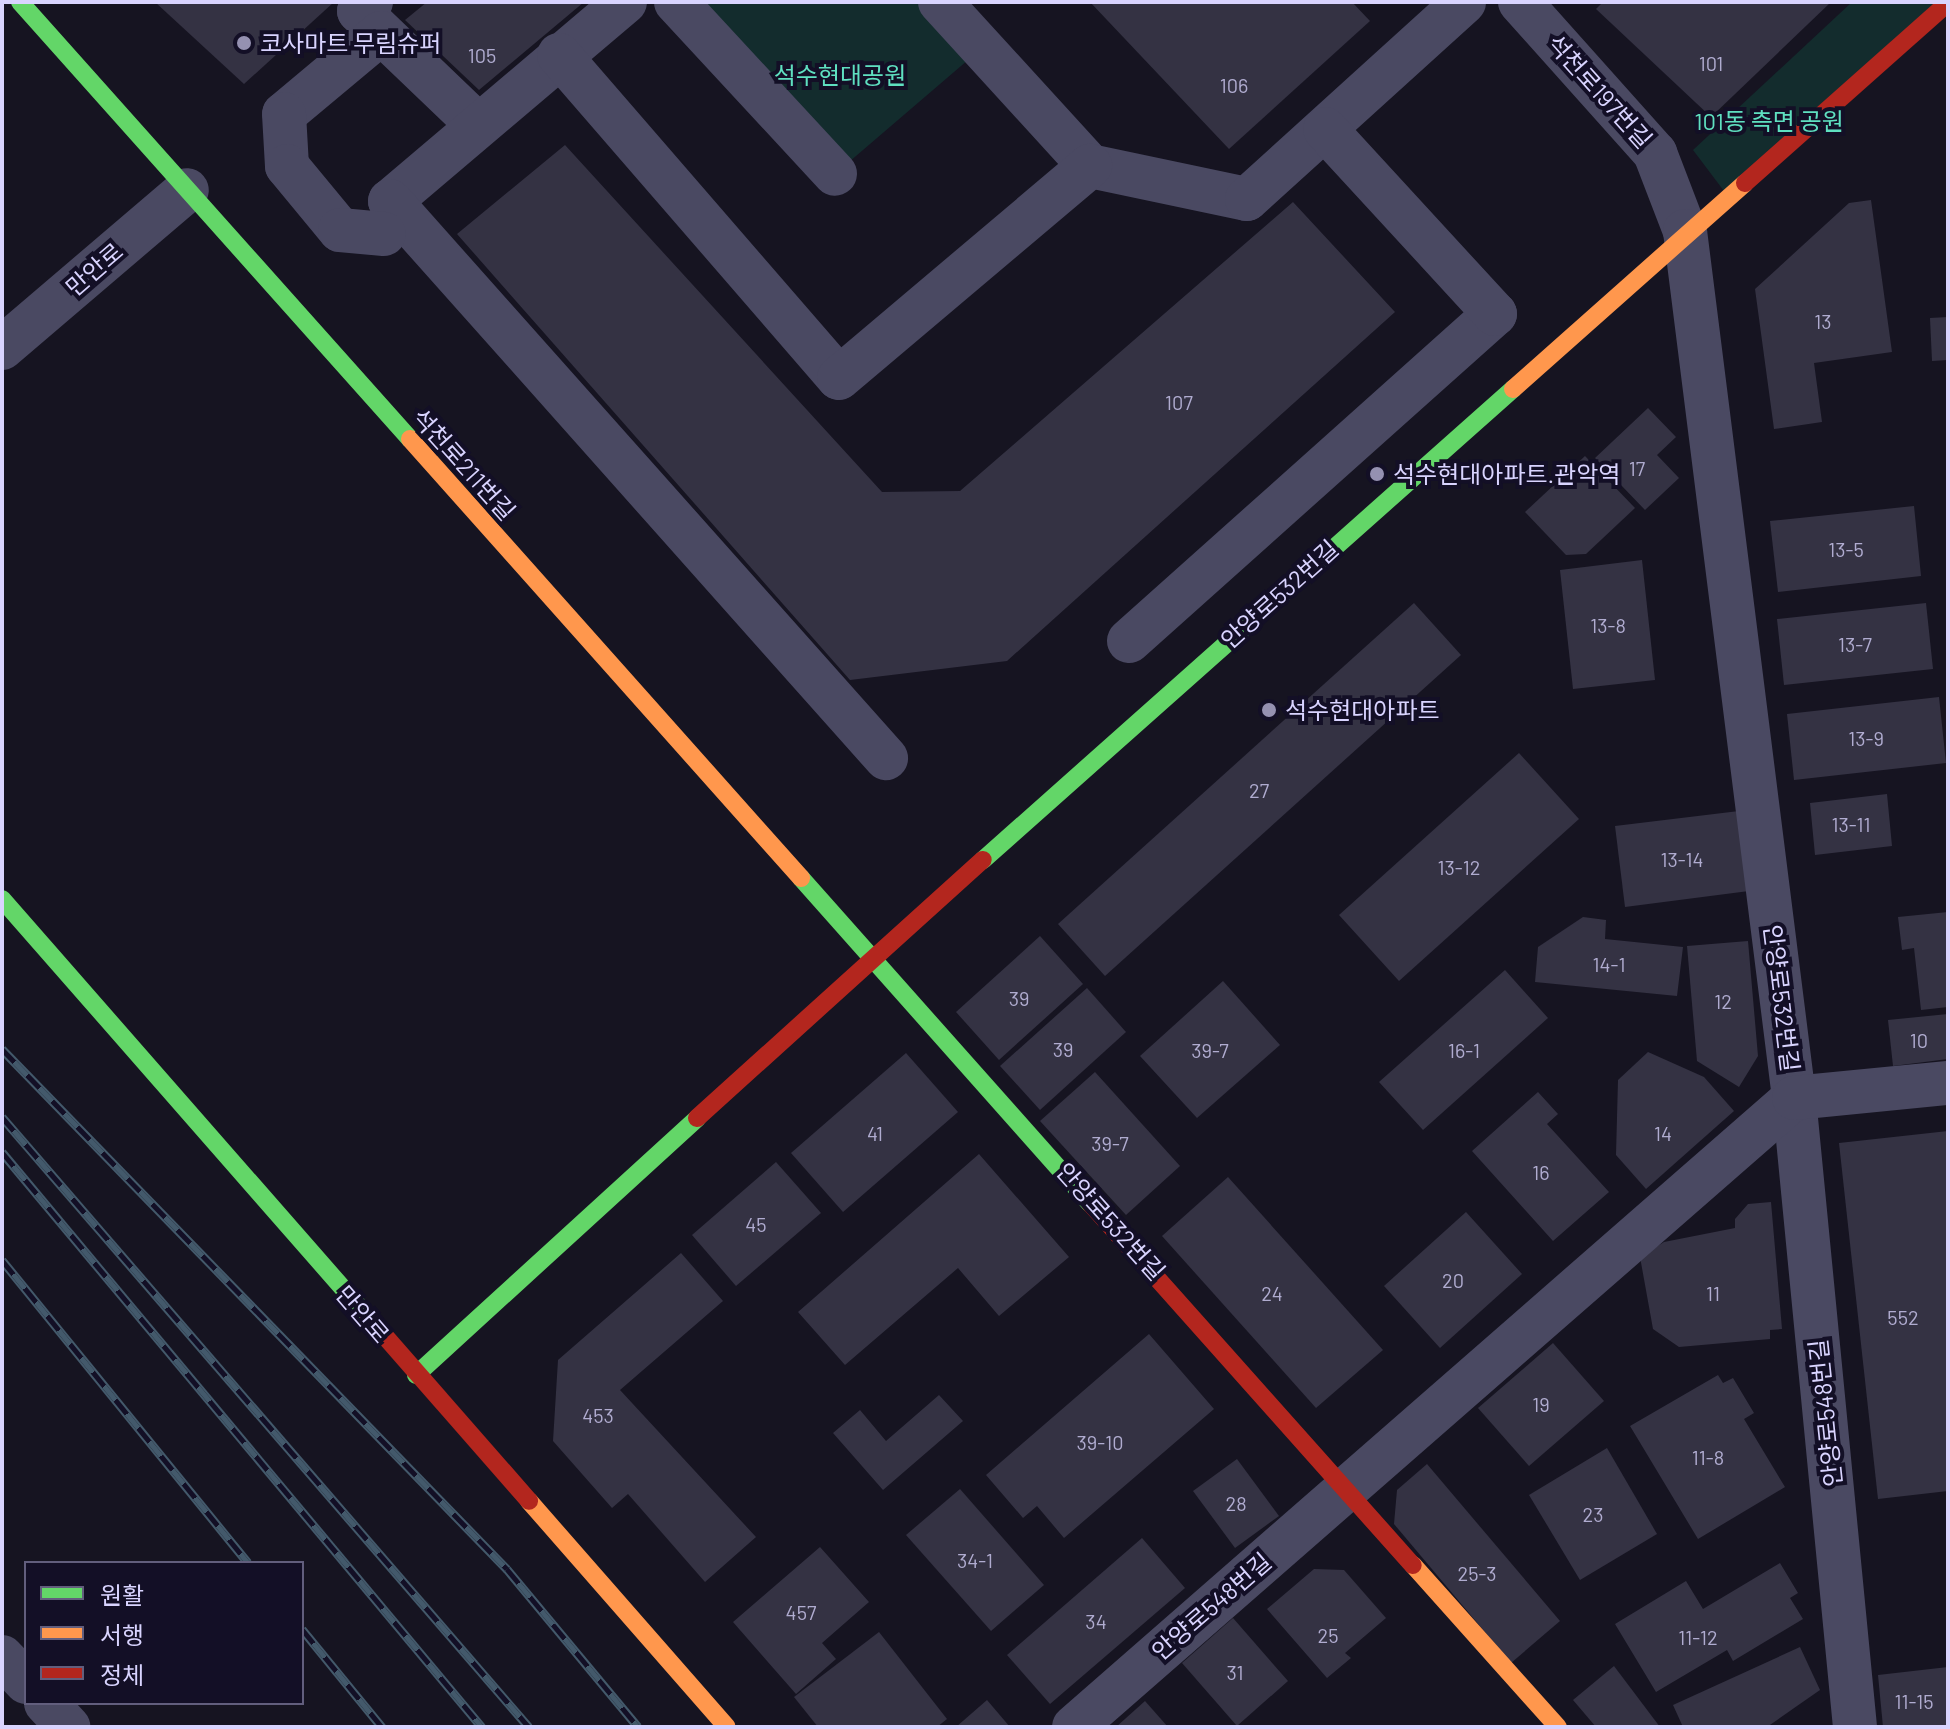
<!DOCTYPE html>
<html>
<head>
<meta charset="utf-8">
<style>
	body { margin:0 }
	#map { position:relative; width:1950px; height:1729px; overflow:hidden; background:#161421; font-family:Barlow,"Noto Sans KR",sans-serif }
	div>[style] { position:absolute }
	.green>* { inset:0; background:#132c2d }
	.building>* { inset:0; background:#343243 }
	.street>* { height:44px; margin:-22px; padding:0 22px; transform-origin:22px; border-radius:22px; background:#4a4962 }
	.fast>* { height:18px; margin:-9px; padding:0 9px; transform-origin:9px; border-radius:9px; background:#63d668 }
	.slow>* { height:18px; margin:-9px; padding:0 9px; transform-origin:9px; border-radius:9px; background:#ff974d }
	.jam>* { height:18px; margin:-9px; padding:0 9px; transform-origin:9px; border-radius:9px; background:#b3261e }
	.rail>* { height:9px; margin-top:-4.5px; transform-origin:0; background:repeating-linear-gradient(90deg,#130f26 0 18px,#43596b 0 36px); box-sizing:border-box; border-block:2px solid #43596b }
	.dots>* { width:22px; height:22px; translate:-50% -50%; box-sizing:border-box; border:4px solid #130f26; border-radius:50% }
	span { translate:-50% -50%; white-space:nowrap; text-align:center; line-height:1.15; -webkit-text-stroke:8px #130f26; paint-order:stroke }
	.number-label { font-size:20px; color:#b0acd0 }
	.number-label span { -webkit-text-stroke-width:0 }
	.poi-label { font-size:24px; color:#d9d4ff }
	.left { translate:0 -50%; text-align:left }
	.park-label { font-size:24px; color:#5fe0c0 }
	.street-label { font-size:24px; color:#d9d4ff }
	.frame { position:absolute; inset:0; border:4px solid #d9d4ff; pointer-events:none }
	.legend { position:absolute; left:24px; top:1561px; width:280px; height:144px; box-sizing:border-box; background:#130f26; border:2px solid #625e7d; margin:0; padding:10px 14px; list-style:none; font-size:24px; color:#d9d4ff }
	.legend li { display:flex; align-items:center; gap:16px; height:40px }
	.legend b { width:40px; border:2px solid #625e7d }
</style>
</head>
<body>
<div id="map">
	<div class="green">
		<i style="clip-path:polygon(676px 2px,940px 2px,982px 48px,835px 174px)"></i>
		<i style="clip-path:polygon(1852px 2px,1941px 2px,1730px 199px,1693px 150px)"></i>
	</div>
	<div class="building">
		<i style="clip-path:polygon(155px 2px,334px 2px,244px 84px)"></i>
		<i style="clip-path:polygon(427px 2px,584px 2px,479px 90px,405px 20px)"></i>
		<i style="clip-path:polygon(1090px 2px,1352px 2px,1370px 21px,1229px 149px)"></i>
		<i style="clip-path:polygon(1603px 2px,1831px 2px,1711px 117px,1596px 9px)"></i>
		<i style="clip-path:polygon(565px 145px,882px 492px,960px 491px,1293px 202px,1395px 312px,1007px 661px,850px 680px,457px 234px)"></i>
		<i style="clip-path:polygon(1871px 200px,1892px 352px,1814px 363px,1822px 422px,1774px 429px,1755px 289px,1849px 203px)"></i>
		<i style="clip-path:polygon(1948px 317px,1948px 360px,1932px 361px,1930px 318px)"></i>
		<i style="clip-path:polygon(1648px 408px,1676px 437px,1657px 455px,1679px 478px,1645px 510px,1595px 458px)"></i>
		<i style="clip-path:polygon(1585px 456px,1635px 508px,1586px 554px,1566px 555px,1525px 512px)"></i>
		<i style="clip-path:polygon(1914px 506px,1921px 576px,1778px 592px,1770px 521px)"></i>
		<i style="clip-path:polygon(1642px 560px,1655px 680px,1573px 689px,1560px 570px)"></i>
		<i style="clip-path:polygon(1414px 603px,1461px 655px,1105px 976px,1058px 924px)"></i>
		<i style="clip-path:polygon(1926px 603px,1933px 669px,1784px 685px,1777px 619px)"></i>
		<i style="clip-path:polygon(1939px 697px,1946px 763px,1794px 780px,1787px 714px)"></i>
		<i style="clip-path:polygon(1519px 753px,1579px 819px,1399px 981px,1339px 915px)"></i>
		<i style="clip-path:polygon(1887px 794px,1892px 846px,1815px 855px,1810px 803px)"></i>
		<i style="clip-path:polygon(1739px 811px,1749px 891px,1625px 907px,1615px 826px)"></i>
		<i style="clip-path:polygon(1948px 912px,1948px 1007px,1921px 1010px,1914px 948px,1902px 950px,1898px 917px)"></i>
		<i style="clip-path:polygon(1583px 917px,1606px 920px,1605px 939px,1683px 947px,1677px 996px,1535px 982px,1538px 947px)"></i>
		<i style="clip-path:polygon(1040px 936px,1083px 984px,999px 1060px,956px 1012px)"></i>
		<i style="clip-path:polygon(1748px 941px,1758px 1056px,1739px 1087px,1697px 1061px,1687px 946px)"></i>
		<i style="clip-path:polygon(1505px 970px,1548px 1018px,1423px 1130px,1379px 1082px)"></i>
		<i style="clip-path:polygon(1223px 981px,1280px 1045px,1197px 1118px,1140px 1056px)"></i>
		<i style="clip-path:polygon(1087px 988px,1126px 1032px,1040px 1110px,1000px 1066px)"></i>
		<i style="clip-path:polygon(1948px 1014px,1948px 1059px,1893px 1066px,1888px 1020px)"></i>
		<i style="clip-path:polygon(1648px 1052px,1704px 1077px,1734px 1111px,1646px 1189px,1616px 1155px,1618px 1080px)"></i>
		<i style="clip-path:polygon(906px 1053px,958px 1112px,843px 1212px,791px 1153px)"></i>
		<i style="clip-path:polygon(1095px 1072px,1180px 1166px,1126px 1215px,1040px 1121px)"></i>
		<i style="clip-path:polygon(1538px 1092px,1558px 1114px,1547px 1124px,1609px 1192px,1553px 1241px,1472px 1151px)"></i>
		<i style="clip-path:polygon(1948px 1131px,1948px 1491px,1878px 1499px,1839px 1143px)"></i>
		<i style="clip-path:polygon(979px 1154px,1069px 1257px,999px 1316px,958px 1268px,845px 1365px,798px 1312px)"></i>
		<i style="clip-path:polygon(776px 1162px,821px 1213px,736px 1286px,692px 1235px)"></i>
		<i style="clip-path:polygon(1228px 1177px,1383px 1350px,1316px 1408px,1162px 1236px)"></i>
		<i style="clip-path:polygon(1771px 1202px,1782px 1329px,1770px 1330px,1770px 1339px,1679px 1347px,1653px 1329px,1640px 1257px,1664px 1242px,1735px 1228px,1735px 1219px,1748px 1204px)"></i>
		<i style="clip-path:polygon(1466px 1212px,1522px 1274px,1440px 1348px,1384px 1286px)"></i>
		<i style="clip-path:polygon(681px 1253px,723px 1301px,620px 1390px,756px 1537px,705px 1582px,628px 1494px,612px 1508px,553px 1441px,558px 1360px)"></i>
		<i style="clip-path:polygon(1149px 1334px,1214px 1409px,1064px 1538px,1037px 1506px,1023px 1518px,986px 1475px)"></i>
		<i style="clip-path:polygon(1553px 1343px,1604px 1401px,1529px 1466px,1478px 1408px)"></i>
		<i style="clip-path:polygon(1718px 1375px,1723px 1383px,1733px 1378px,1754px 1413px,1744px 1419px,1785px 1487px,1698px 1539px,1630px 1426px)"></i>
		<i style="clip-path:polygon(939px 1395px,963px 1421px,883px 1490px,833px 1433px,860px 1410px,886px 1441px)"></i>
		<i style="clip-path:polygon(1607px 1448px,1657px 1534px,1580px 1580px,1529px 1495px)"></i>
		<i style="clip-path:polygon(1237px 1459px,1279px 1516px,1235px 1548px,1193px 1491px)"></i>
		<i style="clip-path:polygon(1427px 1464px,1560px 1621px,1511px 1663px,1394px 1524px,1397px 1490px)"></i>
		<i style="clip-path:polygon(960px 1489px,1044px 1585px,991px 1631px,906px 1535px)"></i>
		<i style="clip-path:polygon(1142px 1538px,1185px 1588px,1050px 1704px,1007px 1655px)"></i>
		<i style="clip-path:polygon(820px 1547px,869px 1602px,822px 1643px,836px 1659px,796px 1694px,733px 1622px)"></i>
		<i style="clip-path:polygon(1780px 1563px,1798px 1593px,1790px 1598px,1803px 1619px,1733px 1661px,1727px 1650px,1656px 1692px,1615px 1624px,1686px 1581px,1703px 1609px)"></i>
		<i style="clip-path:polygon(1314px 1569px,1344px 1570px,1386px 1618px,1345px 1653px,1351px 1658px,1327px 1678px,1267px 1609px)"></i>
		<i style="clip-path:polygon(1233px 1618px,1288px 1681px,1237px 1726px,1182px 1663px)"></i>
		<i style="clip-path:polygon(879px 1632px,947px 1719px,937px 1727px,818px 1727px,794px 1697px)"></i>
		<i style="clip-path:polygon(1800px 1647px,1820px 1690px,1767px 1727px,1683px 1727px,1673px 1705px)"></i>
		<i style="clip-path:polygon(1614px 1666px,1660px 1727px,1596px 1727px,1573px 1700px)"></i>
		<i style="clip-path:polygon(1948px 1667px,1948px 1727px,1883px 1727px,1878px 1675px)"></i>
		<i style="clip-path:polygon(987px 1700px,1010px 1727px,956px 1727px)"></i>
		<i style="clip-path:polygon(1145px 1701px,1168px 1727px,1116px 1727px)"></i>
	</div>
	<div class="street">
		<i style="left:371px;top:2px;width:15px;rotate:143deg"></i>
		<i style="left:359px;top:11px;width:165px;rotate:43.8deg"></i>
		<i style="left:625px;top:2px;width:308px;rotate:139.7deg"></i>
		<i style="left:390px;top:201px;width:746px;rotate:48.32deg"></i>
		<i style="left:676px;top:2px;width:234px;rotate:47.2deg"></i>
		<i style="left:940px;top:2px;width:222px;rotate:47.6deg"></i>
		<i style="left:1090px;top:166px;width:160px;rotate:11.9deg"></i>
		<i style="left:1247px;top:199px;width:293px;rotate:-42.2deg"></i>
		<i style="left:1520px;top:2px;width:203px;rotate:48.2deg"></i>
		<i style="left:1655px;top:153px;width:84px;rotate:69deg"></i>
		<i style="left:1685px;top:231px;width:874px;rotate:82.83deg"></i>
		<i style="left:1794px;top:1098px;width:632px;rotate:84.46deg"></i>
		<i style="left:381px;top:33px;width:126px;rotate:140.1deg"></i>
		<i style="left:284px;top:114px;width:52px;rotate:86.7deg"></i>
		<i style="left:287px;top:166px;width:83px;rotate:50.4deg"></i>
		<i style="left:340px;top:230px;width:44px;rotate:5.2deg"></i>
		<i style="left:559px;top:55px;width:427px;rotate:49.1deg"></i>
		<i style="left:839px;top:378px;width:329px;rotate:-40.2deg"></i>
		<i style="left:2px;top:348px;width:243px;rotate:-40.5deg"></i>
		<i style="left:1129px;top:641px;width:491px;rotate:-41.8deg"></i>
		<i style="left:1495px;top:314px;width:251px;rotate:-132.6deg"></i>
		<i style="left:2px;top:1657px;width:35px;rotate:46deg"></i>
		<i style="left:46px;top:1703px;width:33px;rotate:47deg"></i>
		<i style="left:1074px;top:1727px;width:956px;rotate:-41.14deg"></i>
		<i style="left:1794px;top:1098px;width:155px;rotate:-5.6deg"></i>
	</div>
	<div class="fast">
		<i style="left:20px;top:2px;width:586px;rotate:48.25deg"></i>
		<i style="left:983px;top:860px;width:709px;rotate:-41.63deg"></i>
		<i style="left:801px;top:878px;width:435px;rotate:48.4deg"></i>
		<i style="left:2px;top:899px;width:557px;rotate:48.79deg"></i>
		<i style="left:416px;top:1375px;width:381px;rotate:-42.4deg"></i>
	</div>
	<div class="slow">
		<i style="left:1513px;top:389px;width:310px;rotate:-41.6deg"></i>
		<i style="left:410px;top:439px;width:588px;rotate:48.31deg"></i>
		<i style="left:529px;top:1501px;width:300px;rotate:48.8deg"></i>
		<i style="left:1413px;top:1565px;width:217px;rotate:48.2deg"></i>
	</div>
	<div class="jam">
		<i style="left:1745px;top:183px;width:271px;rotate:-41.6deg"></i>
		<i style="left:697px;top:1118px;width:385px;rotate:-42.1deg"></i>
		<i style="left:1090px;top:1203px;width:485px;rotate:48.3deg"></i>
		<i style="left:369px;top:1318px;width:243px;rotate:48.8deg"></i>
	</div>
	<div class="rail">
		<i style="left:2px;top:1049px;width:725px;rotate:45.84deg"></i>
		<i style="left:507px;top:1569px;width:205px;rotate:50.3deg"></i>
		<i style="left:2px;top:1117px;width:806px;rotate:49.18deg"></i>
		<i style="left:2px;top:1152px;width:749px;rotate:50.15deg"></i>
		<i style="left:2px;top:1260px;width:390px;rotate:50.9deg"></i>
		<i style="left:302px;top:1629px;width:127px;rotate:50.8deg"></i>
	</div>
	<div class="dots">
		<i style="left:244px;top:43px;background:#9591b1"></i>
		<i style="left:1377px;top:474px;background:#9591b1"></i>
		<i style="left:1269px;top:710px;background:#9591b1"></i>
	</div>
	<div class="number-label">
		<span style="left:482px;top:55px">105</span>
		<span style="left:1711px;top:63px">101</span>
		<span style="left:1234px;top:85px">106</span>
		<span style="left:1823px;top:321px">13</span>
		<span style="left:1179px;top:402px">107</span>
		<span style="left:1637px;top:468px">17</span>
		<span style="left:1846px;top:549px">13-5</span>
		<span style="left:1608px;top:625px">13-8</span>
		<span style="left:1855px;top:644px">13-7</span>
		<span style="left:1866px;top:738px">13-9</span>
		<span style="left:1259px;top:790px">27</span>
		<span style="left:1851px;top:824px">13-11</span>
		<span style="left:1682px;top:859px">13-14</span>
		<span style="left:1459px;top:867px">13-12</span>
		<span style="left:1609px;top:964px">14-1</span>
		<span style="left:1019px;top:998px">39</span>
		<span style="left:1723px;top:1001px">12</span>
		<span style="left:1919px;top:1040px">10</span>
		<span style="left:1063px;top:1049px">39</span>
		<span style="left:1210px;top:1050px">39-7</span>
		<span style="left:1464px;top:1050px">16-1</span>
		<span style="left:875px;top:1133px">41</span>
		<span style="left:1663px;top:1133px">14</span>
		<span style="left:1110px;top:1143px">39-7</span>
		<span style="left:1541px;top:1172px">16</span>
		<span style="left:756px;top:1224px">45</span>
		<span style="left:1453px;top:1280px">20</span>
		<span style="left:1272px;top:1293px">24</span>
		<span style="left:1713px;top:1293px">11</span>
		<span style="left:1903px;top:1317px">552</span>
		<span style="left:1541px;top:1404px">19</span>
		<span style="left:598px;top:1415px">453</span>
		<span style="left:1100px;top:1442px">39-10</span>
		<span style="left:1708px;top:1457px">11-8</span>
		<span style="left:1236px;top:1503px">28</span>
		<span style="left:1593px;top:1514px">23</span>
		<span style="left:975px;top:1560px">34-1</span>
		<span style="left:1477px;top:1573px">25-3</span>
		<span style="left:801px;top:1612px">457</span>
		<span style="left:1096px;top:1621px">34</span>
		<span style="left:1328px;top:1635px">25</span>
		<span style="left:1698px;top:1637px">11-12</span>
		<span style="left:1235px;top:1672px">31</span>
		<span style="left:1914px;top:1701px">11-15</span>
	</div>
	<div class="poi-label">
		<span class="left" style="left:260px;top:43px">코사마트 무림슈퍼</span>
		<span class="left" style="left:1393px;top:474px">석수현대아파트.관악역</span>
		<span class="left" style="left:1285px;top:710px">석수현대아파트</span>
	</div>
	<div class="park-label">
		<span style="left:840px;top:75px">석수현대공원</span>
		<span style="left:1769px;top:121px">101동 측면 공원</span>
	</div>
	<div class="street-label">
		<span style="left:1600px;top:91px;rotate:48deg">석천로197번길</span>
		<span style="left:94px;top:269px;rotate:-41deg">만안로</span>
		<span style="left:464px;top:464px;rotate:48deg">석천로211번길</span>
		<span style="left:1279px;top:594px;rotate:-42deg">안양로532번길</span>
		<span style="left:1782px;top:998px;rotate:83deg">안양로532번길</span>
		<span style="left:1111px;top:1221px;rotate:48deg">안양로532번길</span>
		<span style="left:363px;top:1314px;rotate:49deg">만안로</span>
		<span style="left:1825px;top:1413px;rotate:-96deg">안양로548번길</span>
		<span style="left:1211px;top:1606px;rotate:-41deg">안양로548번길</span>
	</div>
	<div class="frame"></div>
	<ul class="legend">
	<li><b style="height:10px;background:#63d668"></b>원활</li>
	<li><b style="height:10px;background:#ff974d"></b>서행</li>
	<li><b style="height:10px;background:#b3261e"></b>정체</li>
	</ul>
</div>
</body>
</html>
